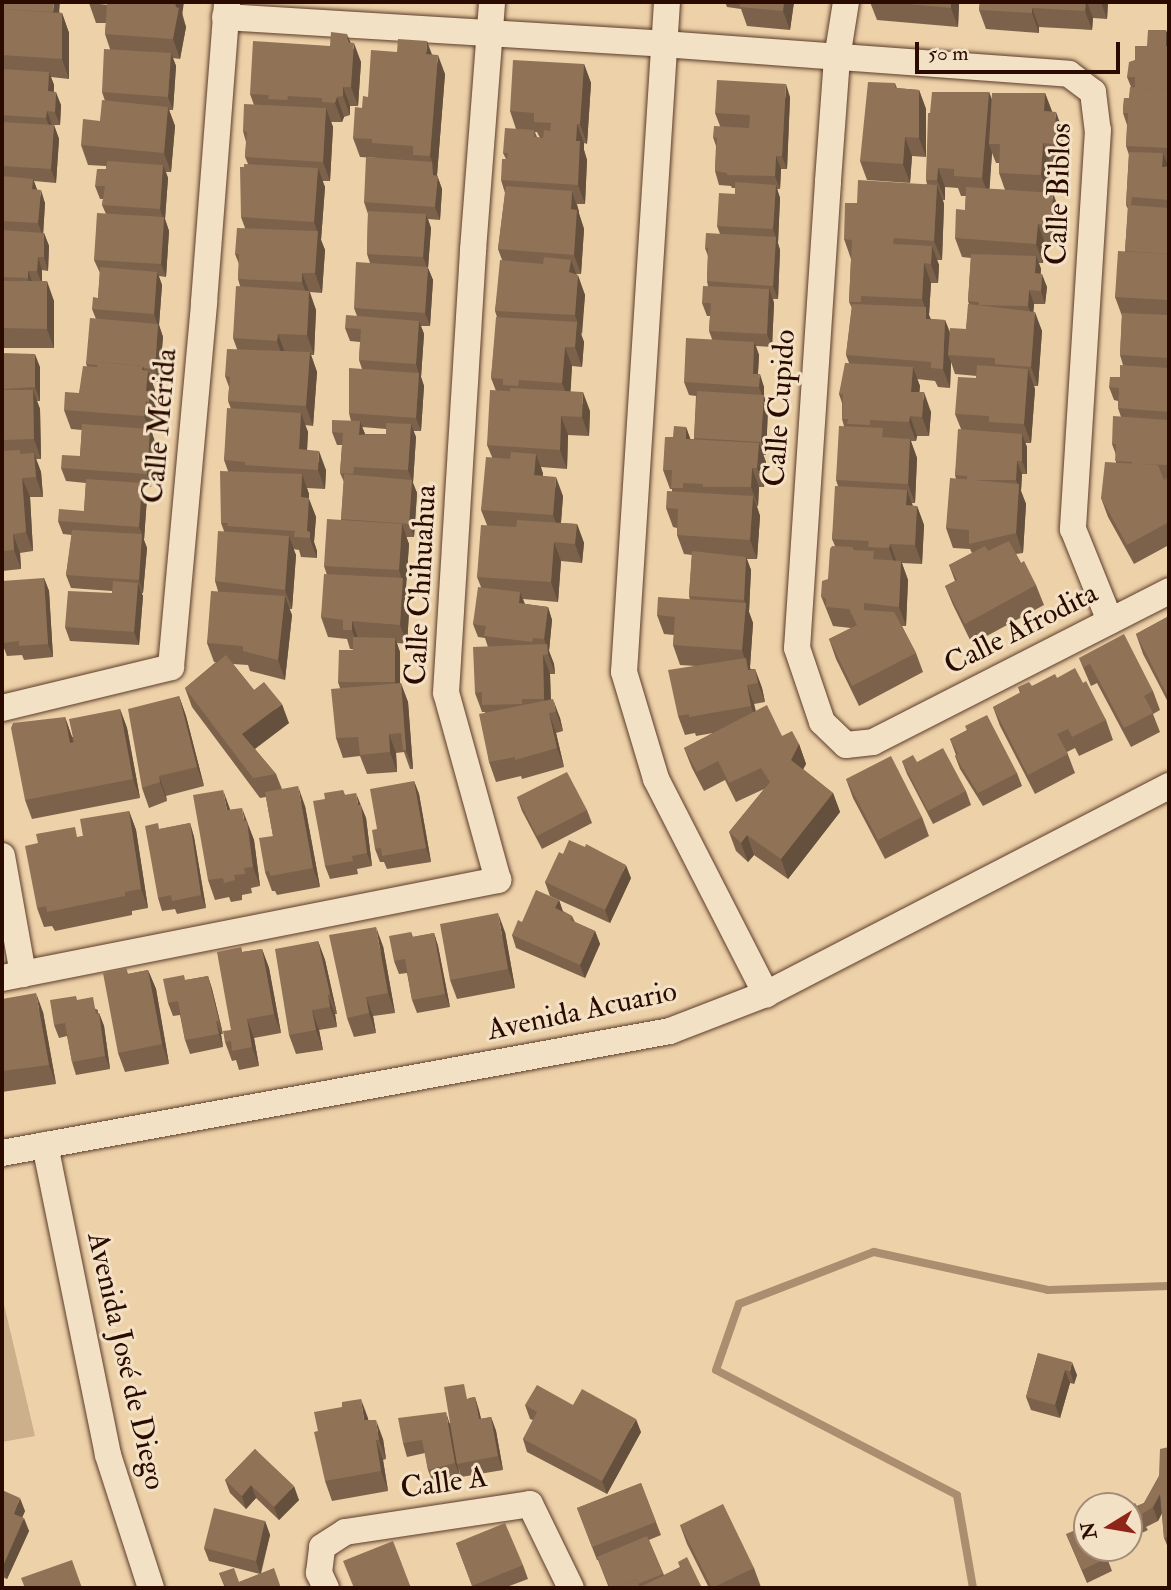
<!DOCTYPE html>
<html>
<head>
<meta charset="utf-8">
<style>
	body { margin:0 }
	#map { position:relative; width:1171px; height:1590px; overflow:hidden; background:#edd1a8; font-family:"IM FELL Double Pica",serif }
	div>[style] { position:absolute }
	.green>* { inset:0; background:#ccaf8b }
	.stream>* { height:8px; margin:-4px; padding:0 4px; transform-origin:4px; border-radius:4px; background:#ab8e6f }
	.roads { filter:drop-shadow(0 0 2px #5c3c2a) drop-shadow(0 0 2px #5c3c2a) }
	.minor>* { height:26px; margin:-13px; padding:0 13px; transform-origin:13px; border-radius:13px; background:#f3e1c6 }
	.wall>* { inset:0; background:#7c624b }
	.shaded-wall>* { inset:0; background:#65503d }
	.building>* { inset:0; background:#907257 }
	span { translate:-50% -50%; white-space:nowrap; text-align:center; line-height:1.15; -webkit-text-stroke:6px #f3e1c6; paint-order:stroke }
	.street-label { font-size:30px; color:#2b0b00 }
	.frame { position:absolute; inset:0; border:4px solid #2b0b00; pointer-events:none }
	.north { position:absolute; left:1073px; top:1492px; width:70px; height:70px; box-sizing:border-box; background:#f3e1c6; border:2px solid #a38b77; border-radius:50%; rotate:259deg; font-size:19px; font-weight:700; line-height:28px; text-align:center; color:#2b0b00 }
	.north::after { content:''; display:block; margin:auto; width:24px; height:32px; background:#8f2418; clip-path:polygon(50% 0,100% 100%,50% 72%,0 100%) }
	.scale { position:absolute; left:915px; top:42px; width:205px; height:32px; box-sizing:border-box; border:4px solid #2b0b00; border-top:0; padding-left:9px; font-size:21px; line-height:24px; white-space:nowrap; color:#2b0b00; -webkit-text-stroke:5px #f3e1c6; paint-order:stroke }
</style>
</head>
<body>
<div id="map">
	<div class="green">
		<i style="clip-path:polygon(2px 1296px,35px 1436px,2px 1442px)"></i>
	</div>
	<div class="stream">
		<i style="left:973px;top:1588px;width:94px;rotate:-99.8deg"></i>
		<i style="left:957px;top:1495px;width:271px;rotate:-152.6deg"></i>
		<i style="left:716px;top:1370px;width:70px;rotate:-70.8deg"></i>
		<i style="left:739px;top:1304px;width:145px;rotate:-21.1deg"></i>
		<i style="left:874px;top:1252px;width:178px;rotate:12.3deg"></i>
		<i style="left:1048px;top:1290px;width:121px;rotate:-1.9deg"></i>
	</div>
	<div class="roads">
		<div class="minor">
			<i style="left:667px;top:2px;width:671px;rotate:93.67deg"></i>
			<i style="left:624px;top:672px;width:112px;rotate:73.3deg"></i>
			<i style="left:656px;top:779px;width:242px;rotate:62.9deg"></i>
			<i style="left:846px;top:2px;width:57px;rotate:99.1deg"></i>
			<i style="left:837px;top:58px;width:124px;rotate:94.2deg"></i>
			<i style="left:828px;top:182px;width:467px;rotate:93.8deg"></i>
			<i style="left:797px;top:648px;width:78px;rotate:71.3deg"></i>
			<i style="left:822px;top:722px;width:33px;rotate:44deg"></i>
			<i style="left:846px;top:745px;width:27px;rotate:-6deg"></i>
			<i style="left:873px;top:742px;width:332px;rotate:-27deg"></i>
			<i style="left:225px;top:17px;width:439px;rotate:3.5deg"></i>
			<i style="left:663px;top:44px;width:407px;rotate:4.2deg"></i>
			<i style="left:1069px;top:74px;width:30px;rotate:37deg"></i>
			<i style="left:1093px;top:92px;width:38px;rotate:83deg"></i>
			<i style="left:1098px;top:130px;width:400px;rotate:93.6deg"></i>
			<i style="left:1073px;top:529px;width:99px;rotate:68.1deg"></i>
			<i style="left:2px;top:708px;width:174px;rotate:-13.6deg"></i>
			<i style="left:171px;top:667px;width:366px;rotate:-84.8deg"></i>
			<i style="left:204px;top:302px;width:301px;rotate:-85.6deg"></i>
			<i style="left:2px;top:856px;width:120px;rotate:79.9deg"></i>
			<i style="left:2px;top:978px;width:506px;rotate:-11.18deg"></i>
			<i style="left:498px;top:880px;width:194px;rotate:-105.5deg"></i>
			<i style="left:446px;top:693px;width:444px;rotate:-86.5deg"></i>
			<i style="left:473px;top:250px;width:249px;rotate:-85.6deg"></i>
			<i style="left:45px;top:1145px;width:316px;rotate:78.5deg"></i>
			<i style="left:108px;top:1455px;width:140px;rotate:72.1deg"></i>
			<i style="left:2px;top:1153px;width:679px;rotate:-10.35deg"></i>
			<i style="left:670px;top:1031px;width:103px;rotate:-21.1deg"></i>
			<i style="left:766px;top:994px;width:454px;rotate:-27.3deg"></i>
			<i style="left:326px;top:1588px;width:17px;rotate:-115deg"></i>
			<i style="left:319px;top:1573px;width:26px;rotate:-83deg"></i>
			<i style="left:322px;top:1547px;width:27px;rotate:-33deg"></i>
			<i style="left:345px;top:1532px;width:187px;rotate:-8.6deg"></i>
			<i style="left:530px;top:1504px;width:93px;rotate:64deg"></i>
		</div>
	</div>
	<div class="wall">
		<i style="clip-path:polygon(2px 2px,62px 13px,69px 33px,69px 79px,51px 77px,54px 85px,54px 92px,61px 105px,60px 125px,52px 125px,54px 125px,59px 139px,56px 183px,34px 181px,37px 190px,45px 203px,43px 233px,44px 233px,49px 246px,48px 271px,42px 270px,42px 281px,54px 301px,54px 348px,2px 348px)"></i>
		<i style="clip-path:polygon(573px 2px,595px 2px,595px 4px)"></i>
		<i style="clip-path:polygon(725px 2px,794px 2px,790px 30px,747px 26px,741px 9px,727px 7px)"></i>
		<i style="clip-path:polygon(870px 2px,959px 2px,959px 4px,958px 27px,877px 20px)"></i>
		<i style="clip-path:polygon(980px 2px,1108px 2px,1107px 19px,1093px 18px,1092px 30px,1039px 27px,1039px 33px,986px 29px,979px 10px)"></i>
		<i style="clip-path:polygon(89px 3px,182px 12px,186px 27px,180px 59px,173px 58px,176px 66px,173px 110px,169px 110px,175px 126px,171px 172px,166px 172px,168px 178px,165px 219px,169px 231px,166px 277px,159px 276px,162px 285px,159px 325px,163px 337px,159px 382px,152px 382px,155px 390px,154px 403px,157px 410px,156px 421px,153px 421px,152px 433px,155px 442px,151px 487px,144px 487px,147px 497px,144px 540px,147px 548px,143px 593px,141px 593px,143px 596px,139px 645px,70px 641px,65px 627px,112px 593px,112px 591px,71px 588px,66px 575px,72px 535px,63px 534px,58px 521px,84px 511px,86px 483px,66px 481px,61px 468px,80px 456px,82px 430px,71px 429px,64px 410px,79px 393px,87px 366px,86px 364px,96px 319px,92px 309px,98px 298px,100px 273px,94px 260px,106px 214px,102px 205px,103px 199px,100px 199px,95px 186px,106px 169px,106px 166px,88px 165px,81px 145px,100px 121px,105px 101px,102px 92px,110px 49px,105px 34px,106px 23px,96px 23px)"></i>
		<i style="clip-path:polygon(1169px 38px,1169px 545px,1134px 564px,1108px 517px,1101px 498px,1116px 463px,1116px 455px,1112px 444px,1121px 417px,1118px 408px,1118px 401px,1114px 400px,1109px 387px,1120px 377px,1123px 365px,1120px 355px,1122px 316px,1115px 297px,1125px 252px,1128px 209px,1126px 205px,1129px 155px,1126px 146px,1127px 125px,1123px 113px,1129px 98px,1131px 87px,1127px 77px,1135px 60px,1147px 46px)"></i>
		<i style="clip-path:polygon(350px 42px,361px 62px,358px 106px,350px 106px,350px 115px,344px 117px,342px 122px,331px 122px,333px 127px,330px 181px,322px 181px,325px 187px,321px 240px,325px 250px,322px 293px,310px 292px,316px 310px,314px 355px,311px 355px,317px 372px,313px 426px,305px 425px,308px 432px,307px 450px,326px 470px,325px 489px,307px 488px,309px 494px,309px 499px,316px 517px,314px 542px,317px 551px,317px 558px,301px 557px,299px 550px,293px 549px,296px 555px,292px 609px,289px 609px,292px 615px,285px 680px,250px 671px,248px 665px,233px 664px,254px 690px,289px 723px,255px 749px,276px 774px,282px 789px,305px 806px,320px 887px,277px 895px,275px 891px,272px 891px,265px 872px,273px 836px,266px 797px,260px 798px,192px 707px,185px 688px,216px 662px,214px 662px,207px 643px,218px 591px,215px 581px,224px 531px,221px 523px,228px 471px,224px 460px,231px 409px,228px 401px,229px 387px,225px 376px,237px 349px,233px 338px,240px 286px,238px 279px,239px 264px,235px 254px,245px 228px,241px 217px,244px 167px,248px 164px,245px 157px,246px 142px,243px 131px,254px 105px,250px 94px,330px 46px)"></i>
		<i style="clip-path:polygon(evenodd,432px 54px,445px 74px,437px 175px,442px 189px,440px 220px,428px 219px,431px 228px,428px 268px,433px 280px,430px 326px,421px 326px,424px 334px,421px 377px,424px 386px,421px 431px,413px 431px,416px 437px,413px 483px,417px 493px,414px 537px,406px 537px,409px 544px,406px 587px,410px 597px,407px 644px,397px 643px,400px 652px,400px 683px,408px 702px,413px 769px,410px 769px,404px 752px,396px 753px,397px 772px,367px 774px,360px 756px,343px 758px,336px 738px,340px 688px,338px 682px,353px 649px,350px 649px,347px 639px,328px 637px,321px 617px,327px 575px,324px 566px,341px 520px,344px 482px,340px 473px,342px 445px,337px 445px,332px 432px,351px 421px,349px 413px,362px 369px,359px 360px,360px 342px,350px 341px,345px 328px,357px 316px,354px 308px,370px 263px,367px 254px,368px 214px,364px 202px,377px 158px,360px 157px,353px 138px,362px 108px,368px 97px,432px 54px,362px 427px,386px 429px,386px 434px,365px 434px,362px 427px)"></i>
		<i style="clip-path:polygon(evenodd,584px 64px,591px 83px,587px 144px,584px 143px,584px 150px,587px 160px,585px 204px,577px 204px,579px 211px,579px 214px,584px 229px,581px 274px,576px 274px,585px 295px,581px 335px,584px 342px,582px 367px,572px 366px,570px 391px,590px 411px,589px 436px,568px 435px,567px 469px,541px 467px,543px 476px,563px 496px,561px 523px,577px 524px,584px 543px,582px 563px,561px 561px,558px 602px,523px 599px,525px 604px,548px 607px,552px 620px,549px 651px,554px 664px,555px 674px,550px 674px,551px 699px,560px 718px,563px 731px,556px 733px,564px 767px,522px 779px,521px 776px,496px 782px,489px 762px,485px 713px,485px 712px,482px 712px,475px 693px,488px 647px,485px 638px,478px 637px,473px 624px,481px 587px,477px 577px,487px 525px,481px 510px,492px 457px,487px 445px,496px 391px,491px 378px,497px 317px,495px 311px,502px 260px,498px 249px,505px 193px,501px 180px,506px 159px,503px 153px,516px 129px,510px 111px,584px 64px,535px 132px,537px 132px,540px 138px,537px 137px,535px 132px)"></i>
		<i style="clip-path:polygon(895px 83px,897px 88px,919px 90px,926px 109px,926px 157px,912px 156px,910px 183px,867px 180px,860px 161px)"></i>
		<i style="clip-path:polygon(evenodd,989px 92px,992px 100px,1045px 93px,1052px 111px,1063px 131px,1061px 163px,1050px 162px,1049px 193px,1060px 212px,1058px 244px,1045px 243px,1043px 263px,1039px 263px,1041px 269px,1040px 274px,1047px 287px,1045px 304px,1034px 304px,1033px 311px,1042px 331px,1038px 386px,1034px 386px,1035px 389px,1031px 443px,1025px 443px,1027px 447px,1027px 474px,1022px 474px,1021px 491px,1026px 504px,1023px 553px,1016px 554px,1021px 563px,1036px 585px,1044px 605px,972px 644px,953px 605px,945px 586px,955px 581px,949px 565px,972px 553px,970px 549px,953px 548px,946px 528px,956px 479px,955px 475px,961px 429px,955px 414px,976px 378px,977px 376px,955px 374px,951px 362px,950px 388px,938px 387px,935px 381px,917px 379px,920px 386px,919px 392px,931px 412px,929px 436px,917px 436px,916px 441px,911px 441px,917px 458px,915px 503px,912px 503px,913px 506px,917px 506px,924px 525px,922px 564px,902px 563px,908px 580px,906px 626px,902px 626px,916px 653px,923px 672px,859px 706px,836px 659px,829px 639px,851px 628px,833px 626px,821px 596px,828px 579px,835px 546px,832px 539px,838px 486px,836px 480px,844px 426px,842px 419px,842px 403px,839px 394px,849px 363px,846px 355px,852px 308px,849px 302px,851px 259px,844px 239px,857px 203px,927px 184px,926px 180px,930px 113px,989px 92px,992px 153px,996px 163px,999px 163px,999px 173px,1005px 190px,989px 189px,992px 153px,989px 92px,945px 187px,958px 188px,961px 196px,966px 196px,965px 210px,955px 238px,962px 257px,971px 258px,968px 301px,969px 304px,966px 329px,950px 332px,945px 320px,931px 319px,929px 315px,931px 283px,938px 283px,939px 265px,937px 260px,942px 260px,944px 204px,943px 200px,945px 200px,945px 187px)"></i>
		<i style="clip-path:polygon(790px 97px,787px 169px,781px 169px,780px 189px,777px 189px,780px 198px,778px 243px,780px 250px,778px 299px,773px 299px,774px 303px,772px 347px,756px 346px,759px 355px,758px 374px,764px 387px,764px 396px,768px 408px,766px 455px,763px 455px,766px 462px,764px 487px,759px 487px,758px 506px,757px 506px,760px 516px,757px 559px,747px 559px,751px 570px,749px 612px,753px 623px,750px 667px,750px 669px,755px 669px,762px 688px,765px 702px,754px 704px,756px 711px,782px 736px,799px 744px,806px 764px,803px 769px,833px 793px,840px 812px,788px 879px,754px 855px,748px 862px,736px 851px,729px 832px,764px 789px,736px 802px,725px 780px,704px 791px,692px 768px,684px 748px,713px 733px,696px 736px,695px 733px,685px 735px,678px 716px,696px 666px,680px 665px,673px 645px,674px 635px,664px 634px,657px 615px,690px 600px,689px 596px,692px 555px,684px 554px,677px 535px,677px 528px,673px 527px,666px 508px,672px 491px,672px 489px,670px 489px,663px 470px,673px 437px,686px 427px,690px 439px,694px 439px,696px 396px,689px 395px,684px 382px,712px 339px,709px 331px,710px 316px,707px 316px,702px 303px,708px 286px,707px 281px,708px 256px,705px 248px,720px 234px,717px 226px,735px 194px,735px 188px,732px 188px,731px 186px,719px 185px,715px 171px,716px 146px,713px 137px,720px 126px,715px 113px)"></i>
		<i style="clip-path:polygon(2px 353px,40px 367px,40px 401px,37px 401px,40px 409px,41px 459px,36px 459px,41px 472px,43px 497px,30px 497px,33px 551px,20px 553px,21px 569px,2px 571px)"></i>
		<i style="clip-path:polygon(44px 578px,49px 591px,53px 657px,24px 660px,22px 655px,7px 656px,2px 643px)"></i>
		<i style="clip-path:polygon(1169px 616px,1169px 704px,1143px 654px,1136px 634px)"></i>
		<i style="clip-path:polygon(1079px 658px,1153px 691px,1160px 710px,1153px 714px,1160px 732px,1131px 747px,1097px 683px,1091px 686px)"></i>
		<i style="clip-path:polygon(1057px 678px,1083px 683px,1106px 720px,1113px 740px,1079px 756px,1075px 748px,1067px 752px,1075px 773px,1035px 794px,1000px 726px,993px 707px,1020px 693px,1018px 687px,1032px 686px)"></i>
		<i style="clip-path:polygon(179px 696px,186px 716px,204px 786px,166px 796px,167px 801px,149px 808px,142px 788px)"></i>
		<i style="clip-path:polygon(120px 709px,127px 728px,140px 798px,32px 819px,25px 800px,65px 717px,72px 737px)"></i>
		<i style="clip-path:polygon(965px 726px,1017px 773px,1022px 786px,983px 806px,960px 769px,955px 756px,956px 755px,950px 739px,967px 730px)"></i>
		<i style="clip-path:polygon(902px 761px,966px 791px,971px 805px,933px 824px,907px 774px)"></i>
		<i style="clip-path:polygon(846px 779px,922px 817px,929px 836px,885px 859px,853px 798px)"></i>
		<i style="clip-path:polygon(414px 781px,419px 794px,431px 862px,387px 869px,384px 862px,380px 862px,375px 849px,377px 829px)"></i>
		<i style="clip-path:polygon(343px 790px,345px 795px,360px 805px,366px 818px,372px 866px,357px 869px,358px 874px,330px 879px,325px 866px,325px 799px)"></i>
		<i style="clip-path:polygon(517px 797px,587px 810px,592px 823px,542px 849px,522px 811px)"></i>
		<i style="clip-path:polygon(230px 810px,246px 821px,254px 840px,260px 886px,251px 888px,252px 893px,242px 895px,242px 900px,231px 902px,229px 897px,215px 900px,208px 880px)"></i>
		<i style="clip-path:polygon(129px 811px,136px 830px,148px 908px,132px 911px,132px 915px,55px 931px,52px 926px,44px 927px,37px 908px,79px 837px,83px 836px)"></i>
		<i style="clip-path:polygon(190px 823px,194px 837px,206px 908px,177px 914px,175px 909px,162px 911px,158px 898px,160px 829px)"></i>
		<i style="clip-path:polygon(585px 847px,631px 878px,610px 923px,550px 896px,545px 882px,563px 854px)"></i>
		<i style="clip-path:polygon(559px 900px,563px 911px,572px 916px,575px 922px,595px 931px,600px 944px,585px 978px,516px 948px,512px 935px,522px 922px)"></i>
		<i style="clip-path:polygon(411px 932px,413px 937px,434px 933px,438px 946px,450px 1007px,417px 1013px,412px 1000px,407px 973px,399px 974px,394px 961px)"></i>
		<i style="clip-path:polygon(505px 932px,515px 988px,457px 999px,450px 980px)"></i>
		<i style="clip-path:polygon(318px 941px,325px 960px,337px 1014px,335px 1014px,337px 1027px,319px 1030px,323px 1050px,296px 1054px,289px 1035px)"></i>
		<i style="clip-path:polygon(383px 946px,395px 1013px,373px 1016px,376px 1033px,354px 1037px,347px 1018px)"></i>
		<i style="clip-path:polygon(241px 947px,242px 952px,262px 949px,269px 968px,281px 1033px,254px 1038px,259px 1066px,239px 1070px,236px 1060px,232px 1061px,225px 1042px,231px 1030px)"></i>
		<i style="clip-path:polygon(126px 968px,128px 974px,148px 970px,156px 989px,169px 1064px,125px 1072px,118px 1053px)"></i>
		<i style="clip-path:polygon(208px 976px,212px 989px,223px 1034px,221px 1034px,223px 1047px,190px 1054px,185px 1040px,180px 1015px,173px 1016px,168px 1003px,186px 980px)"></i>
		<i style="clip-path:polygon(2px 999px,43px 1012px,56px 1084px,2px 1092px)"></i>
		<i style="clip-path:polygon(78px 1000px,98px 1010px,98px 1013px,99px 1013px,104px 1026px,110px 1069px,76px 1075px,72px 1062px,67px 1036px,59px 1038px,54px 1025px)"></i>
		<i style="clip-path:polygon(1038px 1353px,1077px 1375px,1074px 1384px,1070px 1383px,1060px 1418px,1031px 1410px,1026px 1397px)"></i>
		<i style="clip-path:polygon(475px 1397px,481px 1419px,491px 1417px,496px 1431px,503px 1470px,461px 1477px,459px 1469px,460px 1476px,433px 1483px,428px 1470px,425px 1453px,407px 1457px,403px 1443px,450px 1423px,469px 1398px)"></i>
		<i style="clip-path:polygon(525px 1405px,573px 1405px,641px 1432px,607px 1494px,527px 1452px,523px 1439px,533px 1420px,530px 1419px)"></i>
		<i style="clip-path:polygon(368px 1420px,383px 1439px,386px 1459px,383px 1460px,388px 1491px,332px 1501px,325px 1481px)"></i>
		<i style="clip-path:polygon(1169px 1447px,1169px 1579px,1169px 1550px,1164px 1538px,1162px 1513px,1158px 1521px,1146px 1527px,1148px 1530px,1129px 1539px,1129px 1506px,1137px 1506px,1144px 1503px,1159px 1476px)"></i>
		<i style="clip-path:polygon(255px 1449px,299px 1500px,279px 1520px,256px 1498px,246px 1509px,230px 1493px,225px 1480px)"></i>
		<i style="clip-path:polygon(641px 1483px,661px 1535px,649px 1540px,664px 1575px,680px 1567px,678px 1562px,702px 1588px,609px 1588px,598px 1560px,597px 1560px,577px 1508px)"></i>
		<i style="clip-path:polygon(2px 1490px,25px 1511px,22px 1517px,29px 1531px,7px 1579px,2px 1577px)"></i>
		<i style="clip-path:polygon(265px 1521px,270px 1535px,261px 1574px,281px 1588px,225px 1588px,219px 1573px,239px 1582px,260px 1574px,209px 1561px,204px 1548px)"></i>
		<i style="clip-path:polygon(680px 1525px,754px 1568px,761px 1587px,759px 1588px,709px 1588px,687px 1544px)"></i>
		<i style="clip-path:polygon(1066px 1534px,1087px 1548px,1108px 1548px,1104px 1550px,1112px 1571px,1087px 1583px)"></i>
		<i style="clip-path:polygon(456px 1543px,523px 1565px,528px 1579px,504px 1588px,473px 1588px)"></i>
	</div>
	<div class="shaded-wall">
		<i style="clip-path:polygon(54px 2px,60px 2px,58px 25px,53px 12px)"></i>
		<i style="clip-path:polygon(175px 2px,184px 2px,182px 16px,186px 27px,180px 59px,173px 39px)"></i>
		<i style="clip-path:polygon(784px 2px,794px 2px,790px 30px,783px 11px)"></i>
		<i style="clip-path:polygon(951px 2px,959px 2px,959px 4px,958px 27px,951px 8px)"></i>
		<i style="clip-path:polygon(1086px 2px,1087px 2px,1093px 18px,1092px 30px,1085px 11px)"></i>
		<i style="clip-path:polygon(1101px 2px,1108px 2px,1107px 19px)"></i>
		<i style="clip-path:polygon(1032px 8px,1039px 27px,1039px 33px,1032px 13px)"></i>
		<i style="clip-path:polygon(62px 13px,69px 33px,69px 79px,62px 59px)"></i>
		<i style="clip-path:polygon(1166px 30px,1169px 38px,1169px 54px,1166px 46px)"></i>
		<i style="clip-path:polygon(347px 34px,354px 51px,354px 43px,361px 62px,358px 106px,351px 87px)"></i>
		<i style="clip-path:polygon(427px 41px,434px 60px,426px 54px)"></i>
		<i style="clip-path:polygon(171px 53px,176px 66px,173px 110px,168px 97px)"></i>
		<i style="clip-path:polygon(438px 55px,445px 74px,437px 175px,430px 156px)"></i>
		<i style="clip-path:polygon(584px 64px,591px 83px,587px 144px,580px 124px)"></i>
		<i style="clip-path:polygon(49px 72px,54px 85px,53px 105px,48px 91px)"></i>
		<i style="clip-path:polygon(786px 84px,790px 97px,787px 169px,782px 156px)"></i>
		<i style="clip-path:polygon(343px 87px,350px 106px,350px 115px,343px 96px)"></i>
		<i style="clip-path:polygon(919px 90px,926px 109px,926px 157px,919px 138px)"></i>
		<i style="clip-path:polygon(56px 92px,61px 105px,60px 125px,55px 112px)"></i>
		<i style="clip-path:polygon(989px 92px,996px 111px,989px 144px,992px 153px,989px 197px,982px 178px)"></i>
		<i style="clip-path:polygon(1045px 93px,1052px 112px,1044px 111px)"></i>
		<i style="clip-path:polygon(337px 97px,344px 117px,342px 122px,335px 103px)"></i>
		<i style="clip-path:polygon(168px 107px,175px 126px,171px 172px,164px 153px)"></i>
		<i style="clip-path:polygon(326px 108px,333px 127px,330px 181px,323px 162px)"></i>
		<i style="clip-path:polygon(47px 111px,52px 125px,51px 131px,46px 118px)"></i>
		<i style="clip-path:polygon(1056px 112px,1063px 131px,1061px 163px,1054px 144px)"></i>
		<i style="clip-path:polygon(577px 124px,584px 143px,584px 150px,587px 160px,585px 204px,578px 185px,576px 141px)"></i>
		<i style="clip-path:polygon(54px 125px,59px 139px,56px 183px,51px 169px)"></i>
		<i style="clip-path:polygon(905px 137px,912px 156px,910px 183px,903px 164px)"></i>
		<i style="clip-path:polygon(1043px 143px,1050px 162px,1048px 195px,1041px 175px)"></i>
		<i style="clip-path:polygon(1163px 153px,1168px 166px,1162px 167px)"></i>
		<i style="clip-path:polygon(776px 156px,781px 169px,780px 189px,775px 176px)"></i>
		<i style="clip-path:polygon(432px 162px,442px 189px,440px 220px,435px 207px)"></i>
		<i style="clip-path:polygon(163px 165px,168px 178px,165px 219px,169px 231px,166px 277px,161px 264px,164px 221px,160px 209px)"></i>
		<i style="clip-path:polygon(318px 168px,325px 187px,321px 240px,325px 250px,322px 293px,315px 273px,317px 231px,314px 222px)"></i>
		<i style="clip-path:polygon(938px 168px,945px 187px,945px 200px,937px 180px)"></i>
		<i style="clip-path:polygon(33px 179px,38px 192px,32px 189px)"></i>
		<i style="clip-path:polygon(776px 185px,780px 198px,778px 243px,773px 229px)"></i>
		<i style="clip-path:polygon(937px 185px,944px 204px,942px 260px,934px 241px)"></i>
		<i style="clip-path:polygon(41px 190px,45px 203px,43px 237px,38px 223px)"></i>
		<i style="clip-path:polygon(572px 191px,584px 229px,581px 274px,574px 255px,571px 209px)"></i>
		<i style="clip-path:polygon(1053px 193px,1060px 212px,1058px 244px,1051px 225px)"></i>
		<i style="clip-path:polygon(426px 214px,431px 228px,428px 268px,433px 280px,430px 326px,425px 313px,428px 270px,423px 257px)"></i>
		<i style="clip-path:polygon(1038px 224px,1045px 243px,1043px 263px,1036px 244px)"></i>
		<i style="clip-path:polygon(44px 233px,49px 246px,48px 271px,44px 257px)"></i>
		<i style="clip-path:polygon(776px 237px,780px 250px,778px 299px,773px 286px)"></i>
		<i style="clip-path:polygon(932px 246px,939px 265px,938px 283px,931px 264px)"></i>
		<i style="clip-path:polygon(1036px 256px,1041px 269px,1040px 287px,1035px 273px)"></i>
		<i style="clip-path:polygon(38px 257px,42px 270px,42px 284px,37px 271px)"></i>
		<i style="clip-path:polygon(571px 260px,578px 279px,569px 272px)"></i>
		<i style="clip-path:polygon(924px 263px,931px 283px,929px 315px,933px 327px,926px 319px,926px 311px,922px 299px)"></i>
		<i style="clip-path:polygon(28px 271px,33px 284px,33px 291px,28px 278px)"></i>
		<i style="clip-path:polygon(157px 272px,162px 285px,159px 325px,163px 337px,159px 382px,155px 369px,158px 326px,154px 314px)"></i>
		<i style="clip-path:polygon(302px 273px,316px 310px,314px 355px,307px 335px,309px 301px,302px 282px)"></i>
		<i style="clip-path:polygon(1042px 274px,1047px 287px,1045px 304px,1041px 291px)"></i>
		<i style="clip-path:polygon(578px 275px,585px 295px,582px 335px,575px 315px)"></i>
		<i style="clip-path:polygon(47px 281px,54px 301px,54px 348px,47px 329px)"></i>
		<i style="clip-path:polygon(769px 289px,774px 303px,772px 347px,767px 334px)"></i>
		<i style="clip-path:polygon(1029px 290px,1034px 304px,1033px 319px,1028px 306px)"></i>
		<i style="clip-path:polygon(1035px 312px,1042px 331px,1038px 386px,1031px 367px)"></i>
		<i style="clip-path:polygon(945px 320px,952px 339px,948px 355px,951px 362px,950px 388px,943px 369px)"></i>
		<i style="clip-path:polygon(419px 321px,424px 334px,421px 377px,424px 386px,421px 431px,416px 418px,419px 374px,416px 364px)"></i>
		<i style="clip-path:polygon(577px 322px,584px 342px,582px 367px,575px 347px)"></i>
		<i style="clip-path:polygon(278px 334px,285px 353px,284px 361px,277px 341px)"></i>
		<i style="clip-path:polygon(754px 342px,759px 355px,757px 387px,753px 374px)"></i>
		<i style="clip-path:polygon(565px 347px,572px 366px,570px 403px,562px 383px)"></i>
		<i style="clip-path:polygon(310px 352px,317px 372px,313px 426px,306px 406px)"></i>
		<i style="clip-path:polygon(35px 354px,40px 367px,40px 401px,35px 387px)"></i>
		<i style="clip-path:polygon(143px 366px,147px 378px,148px 371px,155px 390px,154px 403px,157px 410px,156px 421px,149px 402px,142px 370px)"></i>
		<i style="clip-path:polygon(913px 367px,920px 386px,918px 411px,911px 392px)"></i>
		<i style="clip-path:polygon(1028px 369px,1035px 389px,1031px 443px,1024px 424px)"></i>
		<i style="clip-path:polygon(760px 374px,764px 387px,764px 396px,768px 408px,766px 455px,761px 442px,763px 398px,759px 387px)"></i>
		<i style="clip-path:polygon(33px 390px,40px 409px,41px 459px,34px 439px)"></i>
		<i style="clip-path:polygon(583px 392px,590px 411px,589px 436px,582px 417px)"></i>
		<i style="clip-path:polygon(924px 392px,931px 412px,929px 436px,922px 417px)"></i>
		<i style="clip-path:polygon(146px 401px,153px 421px,152px 433px,155px 442px,151px 487px,147px 474px,150px 431px,144px 416px)"></i>
		<i style="clip-path:polygon(301px 413px,308px 432px,306px 469px,299px 449px)"></i>
		<i style="clip-path:polygon(561px 416px,568px 435px,567px 469px,560px 450px)"></i>
		<i style="clip-path:polygon(910px 416px,917px 436px,916px 441px,909px 422px)"></i>
		<i style="clip-path:polygon(360px 421px,365px 434px,359px 435px)"></i>
		<i style="clip-path:polygon(411px 424px,416px 437px,413px 483px,417px 493px,414px 537px,409px 524px,412px 480px,408px 470px)"></i>
		<i style="clip-path:polygon(686px 427px,693px 446px,686px 439px)"></i>
		<i style="clip-path:polygon(1022px 434px,1027px 447px,1027px 474px,1022px 461px)"></i>
		<i style="clip-path:polygon(910px 439px,917px 458px,915px 503px,908px 484px)"></i>
		<i style="clip-path:polygon(759px 443px,766px 462px,764px 487px,757px 468px)"></i>
		<i style="clip-path:polygon(319px 451px,326px 470px,325px 489px,318px 470px)"></i>
		<i style="clip-path:polygon(34px 453px,41px 472px,43px 497px,36px 477px)"></i>
		<i style="clip-path:polygon(536px 454px,543px 473px,541px 495px,534px 475px)"></i>
		<i style="clip-path:polygon(1017px 461px,1022px 474px,1021px 491px,1026px 504px,1023px 553px,1016px 533px,1019px 486px,1016px 480px)"></i>
		<i style="clip-path:polygon(752px 468px,759px 487px,758px 506px,751px 487px)"></i>
		<i style="clip-path:polygon(302px 474px,309px 494px,309px 499px,316px 517px,314px 542px,317px 551px,317px 558px,307px 531px,301px 497px)"></i>
		<i style="clip-path:polygon(556px 477px,563px 496px,560px 534px,553px 515px)"></i>
		<i style="clip-path:polygon(22px 478px,30px 497px,33px 551px,26px 532px)"></i>
		<i style="clip-path:polygon(142px 483px,147px 497px,144px 540px,147px 548px,143px 593px,139px 580px,142px 534px,139px 527px)"></i>
		<i style="clip-path:polygon(907px 490px,914px 510px,906px 505px)"></i>
		<i style="clip-path:polygon(753px 496px,760px 516px,757px 559px,750px 540px)"></i>
		<i style="clip-path:polygon(917px 506px,924px 525px,922px 564px,915px 545px)"></i>
		<i style="clip-path:polygon(402px 524px,409px 544px,406px 587px,410px 597px,407px 644px,400px 625px,402px 580px,399px 570px)"></i>
		<i style="clip-path:polygon(577px 524px,584px 543px,582px 563px,575px 544px)"></i>
		<i style="clip-path:polygon(13px 534px,20px 553px,21px 569px,14px 550px)"></i>
		<i style="clip-path:polygon(289px 536px,296px 555px,292px 609px,285px 590px)"></i>
		<i style="clip-path:polygon(554px 542px,561px 561px,558px 602px,551px 582px)"></i>
		<i style="clip-path:polygon(890px 544px,897px 563px,896px 568px,889px 548px)"></i>
		<i style="clip-path:polygon(746px 557px,751px 570px,749px 612px,753px 623px,750px 667px,753px 677px,748px 670px,742px 650px,746px 604px,744px 600px)"></i>
		<i style="clip-path:polygon(901px 561px,908px 580px,906px 626px,899px 607px)"></i>
		<i style="clip-path:polygon(44px 578px,49px 591px,53px 657px,48px 644px)"></i>
		<i style="clip-path:polygon(138px 583px,143px 596px,139px 645px,134px 632px)"></i>
		<i style="clip-path:polygon(520px 592px,525px 605px,519px 603px)"></i>
		<i style="clip-path:polygon(285px 596px,292px 615px,285px 680px,278px 660px)"></i>
		<i style="clip-path:polygon(548px 607px,552px 620px,549px 651px,554px 664px,555px 674px,548px 654px,547px 647px,544px 639px)"></i>
		<i style="clip-path:polygon(352px 621px,359px 641px,359px 650px,352px 630px)"></i>
		<i style="clip-path:polygon(395px 638px,400px 652px,400px 695px,395px 682px)"></i>
		<i style="clip-path:polygon(543px 655px,550px 674px,551px 713px,550px 713px,544px 699px)"></i>
		<i style="clip-path:polygon(755px 669px,762px 688px,765px 702px,758px 683px)"></i>
		<i style="clip-path:polygon(401px 683px,408px 702px,413px 769px,406px 750px)"></i>
		<i style="clip-path:polygon(747px 685px,754px 704px,758px 726px,751px 706px)"></i>
		<i style="clip-path:polygon(179px 696px,186px 716px,204px 786px,197px 767px)"></i>
		<i style="clip-path:polygon(553px 699px,560px 718px,563px 731px,556px 712px)"></i>
		<i style="clip-path:polygon(282px 704px,289px 723px,249px 753px,242px 734px)"></i>
		<i style="clip-path:polygon(120px 709px,127px 728px,140px 798px,133px 779px)"></i>
		<i style="clip-path:polygon(549px 713px,556px 733px,564px 767px,557px 748px)"></i>
		<i style="clip-path:polygon(65px 717px,72px 737px,77px 762px,70px 743px)"></i>
		<i style="clip-path:polygon(389px 734px,396px 753px,397px 772px,390px 752px)"></i>
		<i style="clip-path:polygon(799px 744px,806px 764px,798px 779px,791px 760px)"></i>
		<i style="clip-path:polygon(159px 776px,166px 796px,167px 801px,160px 782px)"></i>
		<i style="clip-path:polygon(414px 781px,419px 794px,431px 862px,426px 848px)"></i>
		<i style="clip-path:polygon(298px 786px,305px 806px,320px 887px,313px 868px)"></i>
		<i style="clip-path:polygon(223px 790px,230px 809px,234px 830px,227px 810px)"></i>
		<i style="clip-path:polygon(356px 793px,366px 818px,372px 866px,367px 853px)"></i>
		<i style="clip-path:polygon(833px 793px,840px 812px,788px 879px,781px 859px)"></i>
		<i style="clip-path:polygon(242px 808px,254px 840px,260px 886px,253px 867px)"></i>
		<i style="clip-path:polygon(129px 811px,136px 830px,148px 908px,141px 889px)"></i>
		<i style="clip-path:polygon(190px 823px,194px 837px,206px 908px,201px 895px)"></i>
		<i style="clip-path:polygon(747px 835px,754px 855px,748px 862px,741px 843px)"></i>
		<i style="clip-path:polygon(626px 865px,631px 878px,610px 923px,605px 910px)"></i>
		<i style="clip-path:polygon(559px 900px,563px 913px,555px 908px)"></i>
		<i style="clip-path:polygon(498px 913px,505px 932px,515px 988px,508px 969px)"></i>
		<i style="clip-path:polygon(376px 927px,383px 946px,395px 1013px,388px 993px)"></i>
		<i style="clip-path:polygon(595px 931px,600px 944px,585px 978px,580px 965px)"></i>
		<i style="clip-path:polygon(434px 933px,438px 946px,450px 1007px,445px 994px)"></i>
		<i style="clip-path:polygon(318px 941px,325px 960px,337px 1014px,330px 994px)"></i>
		<i style="clip-path:polygon(262px 949px,269px 968px,281px 1033px,274px 1014px)"></i>
		<i style="clip-path:polygon(148px 970px,156px 989px,169px 1064px,162px 1044px)"></i>
		<i style="clip-path:polygon(208px 976px,212px 989px,223px 1034px,219px 1021px)"></i>
		<i style="clip-path:polygon(36px 993px,43px 1012px,56px 1084px,49px 1065px)"></i>
		<i style="clip-path:polygon(328px 995px,335px 1014px,337px 1027px,330px 1007px)"></i>
		<i style="clip-path:polygon(366px 997px,373px 1016px,376px 1033px,369px 1013px)"></i>
		<i style="clip-path:polygon(312px 1010px,319px 1030px,323px 1050px,316px 1030px)"></i>
		<i style="clip-path:polygon(99px 1013px,104px 1026px,110px 1069px,105px 1056px)"></i>
		<i style="clip-path:polygon(247px 1019px,254px 1038px,259px 1066px,252px 1047px)"></i>
		<i style="clip-path:polygon(216px 1021px,221px 1034px,223px 1047px,219px 1034px)"></i>
		<i style="clip-path:polygon(1072px 1362px,1077px 1375px,1074px 1384px,1070px 1371px)"></i>
		<i style="clip-path:polygon(1065px 1370px,1070px 1383px,1060px 1418px,1055px 1405px)"></i>
		<i style="clip-path:polygon(475px 1397px,479px 1410px,484px 1432px,479px 1419px)"></i>
		<i style="clip-path:polygon(361px 1399px,368px 1418px,371px 1439px,364px 1420px)"></i>
		<i style="clip-path:polygon(446px 1412px,450px 1425px,457px 1464px,460px 1476px,455px 1463px)"></i>
		<i style="clip-path:polygon(491px 1417px,496px 1431px,503px 1470px,498px 1456px)"></i>
		<i style="clip-path:polygon(636px 1419px,641px 1432px,607px 1494px,602px 1481px)"></i>
		<i style="clip-path:polygon(376px 1420px,383px 1439px,386px 1459px,379px 1440px)"></i>
		<i style="clip-path:polygon(376px 1440px,383px 1460px,388px 1491px,381px 1471px)"></i>
		<i style="clip-path:polygon(251px 1485px,256px 1498px,246px 1509px,242px 1496px)"></i>
		<i style="clip-path:polygon(294px 1486px,299px 1500px,279px 1520px,274px 1507px)"></i>
		<i style="clip-path:polygon(1160px 1494px,1165px 1507px,1158px 1521px,1153px 1507px)"></i>
		<i style="clip-path:polygon(20px 1498px,25px 1511px,18px 1527px,14px 1514px)"></i>
		<i style="clip-path:polygon(24px 1518px,29px 1531px,7px 1579px,3px 1566px)"></i>
		<i style="clip-path:polygon(265px 1521px,270px 1535px,260px 1574px,256px 1561px)"></i>
	</div>
	<div class="building">
		<i style="clip-path:polygon(2px 2px,54px 2px,53px 12px,2px 9px)"></i>
		<i style="clip-path:polygon(89px 2px,175px 2px,176px 7px,179px 8px,173px 39px,105px 34px,107px 4px,89px 3px)"></i>
		<i style="clip-path:polygon(740px 2px,784px 2px,783px 11px,740px 7px)"></i>
		<i style="clip-path:polygon(886px 2px,951px 2px,951px 8px)"></i>
		<i style="clip-path:polygon(980px 2px,1086px 2px,1085px 11px,1032px 8px,1032px 13px,979px 10px)"></i>
		<i style="clip-path:polygon(2px 9px,62px 13px,62px 59px,2px 55px)"></i>
		<i style="clip-path:polygon(1148px 30px,1166px 30px,1166px 46px,1169px 46px,1169px 90px,1135px 88px,1135px 77px,1127px 77px,1129px 62px,1135px 60px,1135px 46px,1147px 46px)"></i>
		<i style="clip-path:polygon(331px 32px,347px 34px,347px 42px,354px 43px,351px 87px,343px 87px,343px 96px,337px 97px,335px 103px,322px 102px,322px 98px,288px 96px,287px 100px,268px 99px,269px 95px,250px 94px,253px 41px,330px 46px)"></i>
		<i style="clip-path:polygon(398px 39px,427px 41px,426px 54px,438px 55px,430px 156px,413px 155px,413px 146px,372px 143px,372px 139px,353px 138px,355px 107px,362px 108px,363px 96px,368px 97px,371px 50px,397px 52px)"></i>
		<i style="clip-path:polygon(104px 49px,171px 53px,168px 97px,102px 92px)"></i>
		<i style="clip-path:polygon(513px 60px,584px 64px,580px 124px,577px 124px,576px 141px,580px 141px,578px 185px,501px 180px,502px 159px,507px 159px,508px 153px,503px 153px,505px 128px,534px 130px,534px 137px,543px 138px,544px 130px,550px 131px,551px 123px,534px 122px,534px 113px,510px 111px)"></i>
		<i style="clip-path:polygon(2px 69px,49px 72px,48px 91px,56px 92px,55px 112px,47px 111px,46px 118px,2px 115px)"></i>
		<i style="clip-path:polygon(717px 80px,786px 84px,782px 156px,776px 156px,775px 176px,727px 175px,727px 173px,715px 171px,717px 138px,713px 137px,714px 126px,749px 128px,750px 115px,715px 113px)"></i>
		<i style="clip-path:polygon(868px 82px,895px 83px,895px 88px,919px 90px,919px 138px,905px 137px,903px 164px,860px 161px)"></i>
		<i style="clip-path:polygon(1130px 87px,1169px 90px,1169px 148px,1126px 146px,1128px 113px,1123px 113px,1123px 106px,1124px 98px,1129px 98px)"></i>
		<i style="clip-path:polygon(932px 92px,989px 92px,982px 178px,954px 176px,954px 169px,938px 168px,937px 180px,926px 180px,928px 113px,930px 113px)"></i>
		<i style="clip-path:polygon(992px 93px,1045px 93px,1044px 111px,1056px 112px,1054px 144px,1043px 143px,1041px 175px,999px 173px,1000px 144px,989px 144px)"></i>
		<i style="clip-path:polygon(102px 100px,168px 107px,164px 153px,81px 145px,83px 119px,100px 121px)"></i>
		<i style="clip-path:polygon(244px 104px,326px 108px,323px 162px,245px 157px,247px 132px,243px 131px)"></i>
		<i style="clip-path:polygon(2px 122px,54px 125px,51px 169px,2px 166px)"></i>
		<i style="clip-path:polygon(1129px 152px,1163px 153px,1162px 167px,1169px 167px,1169px 200px,1132px 197px,1131px 205px,1126px 205px)"></i>
		<i style="clip-path:polygon(366px 157px,432px 162px,433px 175px,438px 176px,435px 207px,364px 202px)"></i>
		<i style="clip-path:polygon(107px 161px,163px 165px,160px 209px,102px 205px,105px 186px,95px 186px,97px 169px,106px 169px)"></i>
		<i style="clip-path:polygon(244px 164px,318px 168px,314px 222px,241px 217px,240px 167px,244px 167px)"></i>
		<i style="clip-path:polygon(2px 176px,33px 179px,32px 189px,41px 190px,38px 223px,2px 221px)"></i>
		<i style="clip-path:polygon(858px 180px,937px 185px,934px 241px,894px 238px,893px 244px,932px 246px,931px 264px,924px 263px,922px 299px,861px 296px,861px 302px,849px 302px,852px 240px,844px 239px,845px 203px,857px 203px)"></i>
		<i style="clip-path:polygon(735px 182px,776px 185px,773px 229px,717px 226px,719px 193px,735px 194px)"></i>
		<i style="clip-path:polygon(506px 186px,572px 191px,571px 209px,577px 210px,574px 255px,498px 249px)"></i>
		<i style="clip-path:polygon(966px 187px,1053px 193px,1051px 225px,1038px 224px,1036px 244px,955px 238px,956px 209px,965px 210px)"></i>
		<i style="clip-path:polygon(1128px 205px,1169px 208px,1169px 254px,1125px 251px)"></i>
		<i style="clip-path:polygon(368px 211px,426px 214px,423px 257px,367px 254px)"></i>
		<i style="clip-path:polygon(97px 213px,164px 217px,161px 264px,94px 260px)"></i>
		<i style="clip-path:polygon(237px 228px,318px 231px,315px 273px,302px 273px,302px 282px,238px 279px,239px 254px,235px 254px)"></i>
		<i style="clip-path:polygon(2px 230px,44px 233px,44px 257px,38px 257px,37px 271px,28px 271px,28px 278px,2px 277px)"></i>
		<i style="clip-path:polygon(706px 233px,776px 237px,773px 286px,707px 281px,708px 248px,705px 248px)"></i>
		<i style="clip-path:polygon(1118px 251px,1169px 254px,1169px 300px,1115px 297px)"></i>
		<i style="clip-path:polygon(971px 254px,1036px 256px,1035px 273px,1042px 274px,1041px 291px,1029px 290px,1028px 306px,979px 305px,979px 302px,968px 301px)"></i>
		<i style="clip-path:polygon(544px 257px,571px 260px,569px 272px,578px 275px,575px 315px,495px 311px,500px 260px,543px 264px)"></i>
		<i style="clip-path:polygon(356px 262px,428px 267px,425px 313px,354px 308px)"></i>
		<i style="clip-path:polygon(100px 267px,157px 272px,154px 314px,92px 309px,93px 297px,98px 298px)"></i>
		<i style="clip-path:polygon(2px 281px,47px 281px,47px 329px,2px 328px)"></i>
		<i style="clip-path:polygon(236px 286px,309px 291px,307px 335px,278px 334px,277px 341px,233px 338px)"></i>
		<i style="clip-path:polygon(703px 286px,769px 289px,767px 334px,709px 331px,711px 303px,702px 303px)"></i>
		<i style="clip-path:polygon(852px 304px,926px 307px,926px 319px,945px 320px,943px 369px,931px 368px,931px 362px,846px 355px)"></i>
		<i style="clip-path:polygon(968px 304px,1035px 312px,1031px 367px,995px 364px,995px 358px,948px 355px,950px 328px,966px 329px)"></i>
		<i style="clip-path:polygon(1122px 313px,1169px 315px,1169px 358px,1120px 355px)"></i>
		<i style="clip-path:polygon(346px 315px,419px 321px,416px 364px,359px 360px,361px 329px,345px 328px)"></i>
		<i style="clip-path:polygon(496px 317px,577px 322px,575px 347px,565px 347px,562px 383px,519px 380px,518px 386px,503px 385px,503px 379px,491px 378px)"></i>
		<i style="clip-path:polygon(90px 318px,158px 324px,155px 369px,144px 368px,143px 366px,98px 362px,98px 365px,86px 364px)"></i>
		<i style="clip-path:polygon(686px 338px,754px 342px,753px 374px,760px 374px,759px 387px,684px 382px)"></i>
		<i style="clip-path:polygon(227px 349px,310px 352px,306px 406px,228px 401px,230px 377px,225px 376px)"></i>
		<i style="clip-path:polygon(2px 353px,35px 354px,35px 387px,2px 389px)"></i>
		<i style="clip-path:polygon(98px 362px,143px 366px,142px 370px,148px 371px,146px 391px,150px 391px,149px 402px,146px 401px,144px 416px,64px 410px,65px 392px,79px 393px,83px 366px,97px 367px)"></i>
		<i style="clip-path:polygon(845px 363px,913px 367px,911px 392px,924px 392px,922px 417px,910px 416px,909px 422px,870px 420px,870px 425px,847px 424px,848px 419px,842px 419px,843px 394px,839px 394px)"></i>
		<i style="clip-path:polygon(977px 365px,1028px 369px,1024px 424px,989px 422px,989px 416px,955px 414px,958px 377px,976px 378px)"></i>
		<i style="clip-path:polygon(1120px 365px,1169px 368px,1169px 412px,1118px 408px,1119px 388px,1109px 387px,1110px 377px,1120px 377px)"></i>
		<i style="clip-path:polygon(349px 368px,419px 373px,416px 418px,349px 413px)"></i>
		<i style="clip-path:polygon(510px 388px,583px 392px,582px 417px,561px 416px,560px 450px,487px 445px,490px 390px,510px 391px)"></i>
		<i style="clip-path:polygon(2px 390px,33px 390px,34px 439px,2px 440px)"></i>
		<i style="clip-path:polygon(697px 391px,764px 395px,761px 442px,694px 438px)"></i>
		<i style="clip-path:polygon(227px 408px,301px 413px,299px 449px,319px 451px,318px 470px,245px 465px,245px 462px,224px 460px)"></i>
		<i style="clip-path:polygon(1113px 416px,1169px 420px,1169px 465px,1132px 464px,1132px 462px,1115px 461px,1116px 444px,1112px 444px)"></i>
		<i style="clip-path:polygon(332px 420px,360px 421px,359px 435px,386px 434px,386px 423px,411px 424px,408px 470px,354px 467px,353px 474px,340px 473px,343px 433px,332px 432px)"></i>
		<i style="clip-path:polygon(82px 424px,150px 429px,147px 474px,61px 468px,62px 455px,80px 456px)"></i>
		<i style="clip-path:polygon(674px 426px,686px 427px,686px 439px,759px 443px,757px 468px,752px 468px,751px 487px,703px 487px,703px 484px,683px 483px,683px 488px,671px 488px,672px 470px,663px 470px,665px 437px,673px 437px)"></i>
		<i style="clip-path:polygon(839px 426px,883px 428px,882px 437px,910px 439px,908px 484px,836px 480px)"></i>
		<i style="clip-path:polygon(958px 429px,1022px 434px,1022px 461px,1017px 461px,1016px 480px,967px 480px,967px 476px,955px 475px)"></i>
		<i style="clip-path:polygon(20px 450px,20px 454px,34px 453px,36px 477px,22px 478px,26px 532px,13px 534px,14px 550px,2px 551px,2px 451px)"></i>
		<i style="clip-path:polygon(511px 452px,536px 454px,534px 475px,556px 477px,553px 515px,481px 510px,486px 457px,510px 459px)"></i>
		<i style="clip-path:polygon(1105px 462px,1158px 465px,1164px 480px,1169px 477px,1169px 522px,1127px 545px,1101px 498px)"></i>
		<i style="clip-path:polygon(220px 471px,302px 474px,301px 497px,309px 498px,307px 531px,310px 532px,310px 538px,294px 537px,295px 531px,227px 526px,228px 523px,221px 523px)"></i>
		<i style="clip-path:polygon(344px 474px,412px 480px,409px 524px,341px 519px)"></i>
		<i style="clip-path:polygon(950px 478px,1019px 484px,1016px 533px,969px 544px,969px 530px,946px 528px)"></i>
		<i style="clip-path:polygon(86px 479px,142px 483px,139px 527px,58px 521px,59px 509px,84px 511px)"></i>
		<i style="clip-path:polygon(835px 486px,907px 490px,906px 505px,917px 506px,915px 545px,890px 544px,889px 548px,868px 547px,869px 541px,832px 539px)"></i>
		<i style="clip-path:polygon(667px 491px,753px 496px,750px 540px,677px 535px,678px 509px,666px 508px)"></i>
		<i style="clip-path:polygon(327px 519px,402px 524px,399px 570px,324px 566px)"></i>
		<i style="clip-path:polygon(517px 520px,577px 524px,575px 544px,554px 542px,551px 582px,477px 577px,481px 525px,516px 527px)"></i>
		<i style="clip-path:polygon(72px 530px,142px 534px,139px 580px,66px 575px)"></i>
		<i style="clip-path:polygon(218px 531px,289px 536px,285px 590px,215px 581px)"></i>
		<i style="clip-path:polygon(1009px 541px,1021px 563px,1024px 561px,1036px 585px,965px 624px,945px 586px,957px 580px,949px 565px,985px 546px,988px 551px)"></i>
		<i style="clip-path:polygon(832px 546px,853px 547px,853px 550px,874px 551px,873px 559px,901px 561px,899px 607px,864px 603px,864px 610px,894px 612px,916px 653px,852px 686px,829px 639px,857px 625px,849px 609px,826px 607px,826px 599px,821px 596px,822px 581px,828px 579px,830px 549px)"></i>
		<i style="clip-path:polygon(692px 551px,746px 557px,744px 600px,689px 596px)"></i>
		<i style="clip-path:polygon(324px 574px,403px 578px,400px 625px,352px 621px,352px 630px,343px 630px,343px 620px,321px 617px)"></i>
		<i style="clip-path:polygon(44px 578px,48px 644px,19px 646px,19px 641px,2px 643px,2px 581px)"></i>
		<i style="clip-path:polygon(113px 581px,138px 583px,134px 632px,65px 627px,68px 591px,112px 593px)"></i>
		<i style="clip-path:polygon(478px 587px,520px 592px,519px 603px,548px 607px,544px 639px,533px 638px,532px 642px,484px 636px,486px 626px,473px 624px)"></i>
		<i style="clip-path:polygon(211px 591px,285px 596px,278px 660px,243px 651px,243px 646px,207px 643px)"></i>
		<i style="clip-path:polygon(658px 597px,746px 603px,742px 650px,673px 645px,675px 617px,657px 615px)"></i>
		<i style="clip-path:polygon(1169px 616px,1169px 699px,1136px 634px)"></i>
		<i style="clip-path:polygon(1124px 634px,1153px 691px,1144px 696px,1153px 713px,1124px 728px,1090px 664px,1084px 667px,1079px 658px)"></i>
		<i style="clip-path:polygon(353px 637px,395px 638px,395px 682px,338px 682px,339px 650px,353px 650px)"></i>
		<i style="clip-path:polygon(547px 644px,548px 654px,543px 655px,544px 699px,522px 699px,522px 704px,482px 705px,482px 692px,475px 693px,473px 647px)"></i>
		<i style="clip-path:polygon(226px 655px,254px 690px,264px 682px,282px 704px,242px 734px,276px 774px,253px 778px,185px 688px)"></i>
		<i style="clip-path:polygon(746px 658px,748px 670px,755px 669px,758px 683px,747px 685px,751px 706px,689px 717px,689px 714px,678px 716px,668px 670px)"></i>
		<i style="clip-path:polygon(1075px 668px,1083px 683px,1086px 681px,1106px 720px,1072px 737px,1068px 729px,1057px 734px,1068px 754px,1028px 775px,993px 707px,1021px 692px,1018px 687px,1029px 682px,1032px 686px,1055px 674px,1057px 678px)"></i>
		<i style="clip-path:polygon(401px 683px,406px 750px,403px 750px,401px 733px,389px 734px,390px 752px,360px 755px,358px 737px,336px 738px,331px 689px)"></i>
		<i style="clip-path:polygon(179px 696px,197px 767px,159px 776px,160px 782px,142px 788px,128px 709px)"></i>
		<i style="clip-path:polygon(553px 699px,556px 712px,549px 713px,557px 748px,515px 760px,515px 757px,489px 762px,479px 714px)"></i>
		<i style="clip-path:polygon(767px 705px,782px 736px,792px 731px,799px 744px,791px 760px,833px 793px,781px 859px,747px 835px,741px 843px,729px 832px,770px 782px,761px 768px,729px 783px,718px 761px,697px 772px,684px 748px)"></i>
		<i style="clip-path:polygon(120px 709px,133px 779px,25px 800px,11px 728px,13px 723px,65px 717px,70px 743px,74px 742px,69px 719px)"></i>
		<i style="clip-path:polygon(987px 715px,1017px 773px,978px 793px,955px 756px,958px 754px,950px 739px,968px 730px,965px 726px)"></i>
		<i style="clip-path:polygon(943px 748px,966px 791px,928px 811px,902px 761px,913px 755px,917px 762px)"></i>
		<i style="clip-path:polygon(891px 756px,922px 817px,878px 840px,846px 779px)"></i>
		<i style="clip-path:polygon(567px 772px,587px 810px,537px 836px,517px 797px)"></i>
		<i style="clip-path:polygon(414px 781px,426px 848px,382px 856px,381px 848px,375px 849px,372px 830px,377px 829px,370px 789px)"></i>
		<i style="clip-path:polygon(298px 786px,313px 868px,270px 876px,269px 871px,265px 872px,259px 838px,273px 836px,265px 792px)"></i>
		<i style="clip-path:polygon(223px 790px,227px 810px,242px 808px,244px 821px,247px 820px,253px 867px,244px 868px,245px 874px,234px 875px,235px 880px,224px 883px,223px 878px,208px 880px,193px 795px)"></i>
		<i style="clip-path:polygon(343px 790px,344px 795px,356px 793px,358px 805px,361px 805px,367px 853px,352px 856px,353px 861px,325px 866px,313px 801px,325px 799px,324px 793px)"></i>
		<i style="clip-path:polygon(129px 811px,141px 889px,125px 892px,125px 896px,47px 912px,46px 906px,37px 908px,25px 846px,38px 843px,36px 834px,75px 827px,77px 837px,83px 836px,80px 819px)"></i>
		<i style="clip-path:polygon(158px 823px,159px 829px,190px 823px,201px 895px,172px 901px,171px 895px,158px 898px,145px 826px)"></i>
		<i style="clip-path:polygon(569px 840px,585px 847px,586px 844px,626px 865px,605px 910px,545px 882px,559px 852px,563px 854px)"></i>
		<i style="clip-path:polygon(536px 890px,559px 900px,555px 908px,572px 916px,570px 920px,595px 931px,580px 965px,512px 935px,518px 920px,522px 922px)"></i>
		<i style="clip-path:polygon(498px 913px,508px 969px,450px 980px,440px 924px)"></i>
		<i style="clip-path:polygon(376px 927px,388px 993px,366px 997px,369px 1013px,347px 1018px,329px 935px)"></i>
		<i style="clip-path:polygon(411px 932px,412px 937px,434px 933px,445px 994px,412px 1000px,405px 959px,394px 961px,389px 936px)"></i>
		<i style="clip-path:polygon(318px 941px,330px 994px,328px 995px,330px 1007px,312px 1010px,316px 1030px,289px 1035px,275px 949px)"></i>
		<i style="clip-path:polygon(241px 947px,242px 952px,262px 949px,274px 1014px,247px 1019px,252px 1047px,232px 1051px,231px 1041px,225px 1042px,223px 1031px,231px 1030px,217px 952px)"></i>
		<i style="clip-path:polygon(126px 968px,127px 974px,148px 970px,162px 1044px,118px 1053px,103px 973px)"></i>
		<i style="clip-path:polygon(184px 975px,185px 980px,208px 976px,219px 1021px,216px 1021px,219px 1034px,185px 1040px,178px 1001px,168px 1003px,163px 979px)"></i>
		<i style="clip-path:polygon(36px 993px,49px 1065px,2px 1071px,2px 999px)"></i>
		<i style="clip-path:polygon(76px 996px,77px 1000px,93px 997px,96px 1014px,99px 1013px,105px 1056px,72px 1062px,65px 1023px,54px 1025px,50px 1000px)"></i>
		<i style="clip-path:polygon(1038px 1353px,1072px 1362px,1070px 1371px,1065px 1370px,1055px 1405px,1026px 1397px)"></i>
		<i style="clip-path:polygon(464px 1384px,467px 1399px,475px 1397px,479px 1419px,491px 1417px,498px 1456px,457px 1464px,444px 1387px)"></i>
		<i style="clip-path:polygon(537px 1385px,573px 1405px,582px 1389px,636px 1419px,602px 1481px,523px 1439px,537px 1412px,525px 1405px)"></i>
		<i style="clip-path:polygon(361px 1399px,364px 1420px,376px 1420px,379px 1440px,376px 1440px,381px 1471px,325px 1481px,314px 1432px,318px 1431px,314px 1412px,342px 1407px,342px 1402px)"></i>
		<i style="clip-path:polygon(446px 1412px,455px 1463px,428px 1470px,422px 1440px,403px 1443px,398px 1418px)"></i>
		<i style="clip-path:polygon(1169px 1447px,1169px 1577px,1169px 1537px,1164px 1538px,1160px 1494px,1153px 1507px,1142px 1514px,1143px 1517px,1129px 1523px,1129px 1506px,1128px 1506px,1135px 1503px,1137px 1506px,1144px 1503px,1159px 1476px,1160px 1449px)"></i>
		<i style="clip-path:polygon(255px 1449px,294px 1486px,274px 1507px,251px 1485px,242px 1496px,225px 1480px)"></i>
		<i style="clip-path:polygon(641px 1483px,656px 1522px,592px 1547px,577px 1508px)"></i>
		<i style="clip-path:polygon(2px 1490px,20px 1498px,14px 1514px,24px 1518px,3px 1566px,2px 1566px)"></i>
		<i style="clip-path:polygon(723px 1504px,754px 1568px,712px 1588px,680px 1525px)"></i>
		<i style="clip-path:polygon(214px 1508px,265px 1521px,256px 1561px,204px 1548px)"></i>
		<i style="clip-path:polygon(505px 1523px,523px 1565px,472px 1586px,456px 1543px)"></i>
		<i style="clip-path:polygon(1087px 1525px,1087px 1548px,1103px 1548px,1107px 1558px,1082px 1570px,1066px 1534px)"></i>
		<i style="clip-path:polygon(647px 1536px,663px 1574px,638px 1584px,636px 1579px,617px 1588px,610px 1588px,597px 1557px)"></i>
		<i style="clip-path:polygon(393px 1541px,411px 1588px,354px 1588px,343px 1561px)"></i>
		<i style="clip-path:polygon(687px 1557px,702px 1588px,617px 1588px,636px 1579px,640px 1587px,681px 1567px,678px 1562px)"></i>
		<i style="clip-path:polygon(72px 1560px,82px 1588px,25px 1588px,21px 1578px)"></i>
		<i style="clip-path:polygon(234px 1568px,239px 1582px,274px 1568px,281px 1588px,226px 1588px,219px 1573px)"></i>
	</div>
	<div class="street-label">
		<span style="left:1059px;top:194px;rotate:-88deg">Calle Biblos</span>
		<span style="left:780px;top:408px;rotate:-86deg">Calle Cupido</span>
		<span style="left:160px;top:426px;rotate:-85deg">Calle Mérida</span>
		<span style="left:421px;top:585px;rotate:-87deg">Calle Chihuahua</span>
		<span style="left:1021px;top:629px;rotate:-27deg">Calle Afrodita</span>
		<span style="left:582px;top:1011px;rotate:-12deg">Avenida Acuario</span>
		<span style="left:126px;top:1361px;rotate:77deg">Avenida José de Diego</span>
		<span style="left:444px;top:1483px;rotate:-8deg">Calle A</span>
	</div>
	<div class="frame"></div>
	<div class="north">N</div>
	<div class="scale">50 m</div>
</div>
</body>
</html>
